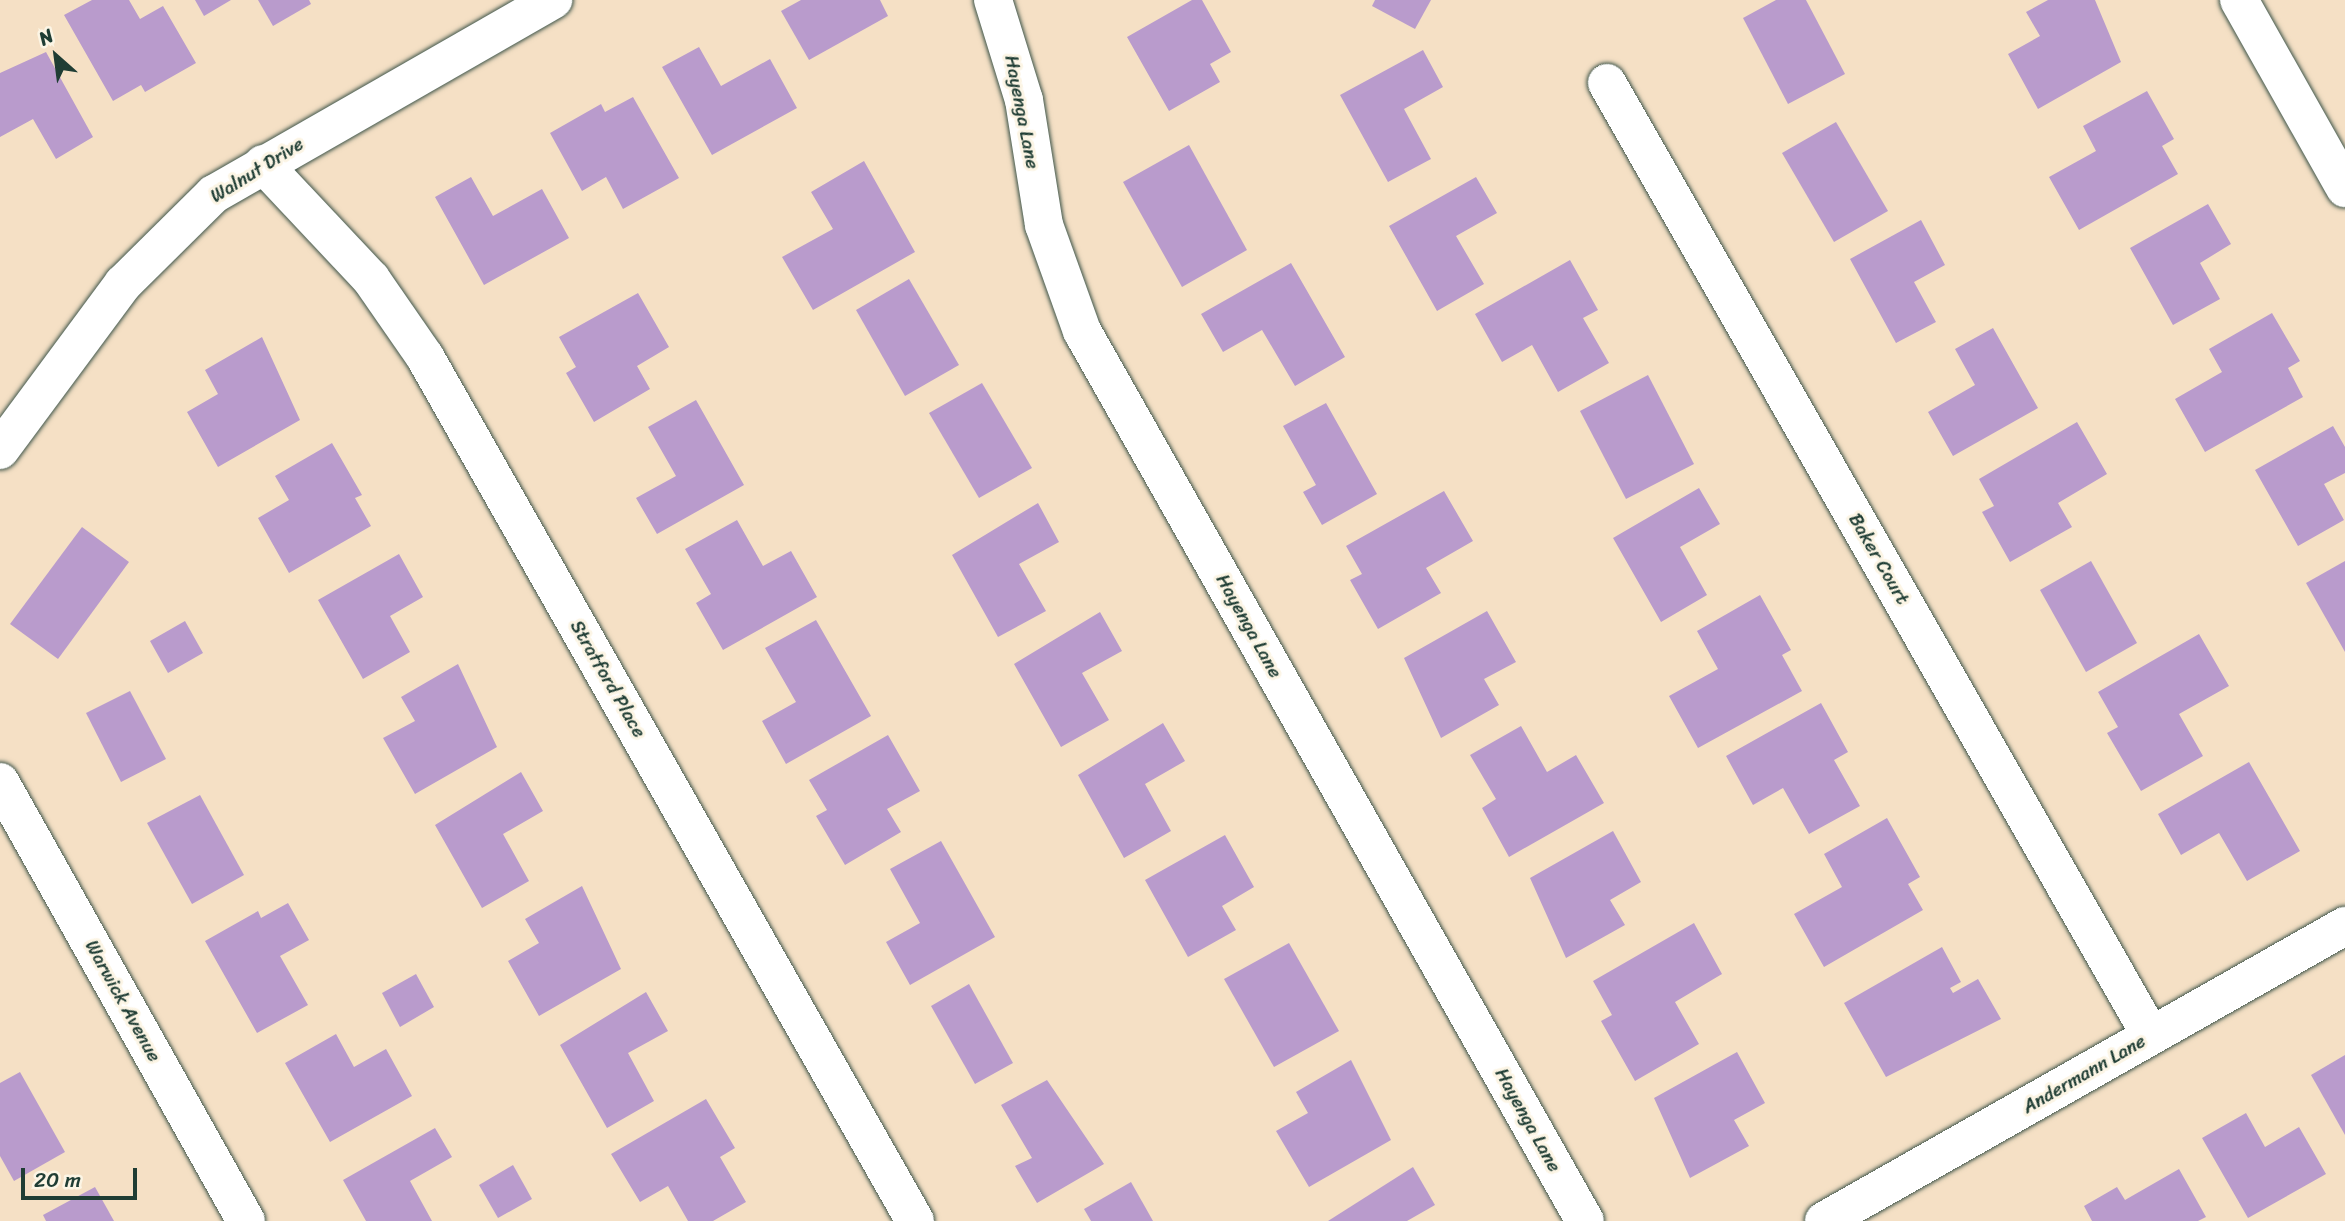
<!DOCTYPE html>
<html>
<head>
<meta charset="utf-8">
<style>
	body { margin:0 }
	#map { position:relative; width:2345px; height:1221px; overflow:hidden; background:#f5e0c5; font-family:Sriracha,sans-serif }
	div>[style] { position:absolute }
	.building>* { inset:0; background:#b99bcc }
	.roads { filter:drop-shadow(0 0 2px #3f554a) drop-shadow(0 0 2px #3f554a) }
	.minor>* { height:38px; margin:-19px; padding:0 19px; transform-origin:19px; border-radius:19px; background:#fff }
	span { translate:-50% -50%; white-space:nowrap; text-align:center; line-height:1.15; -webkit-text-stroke:6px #fcf5e5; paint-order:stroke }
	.street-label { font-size:19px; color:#1f3d34 }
	.north { position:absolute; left:21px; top:21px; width:70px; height:70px; -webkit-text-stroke:5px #fcf5e5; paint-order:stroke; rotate:332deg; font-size:19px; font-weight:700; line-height:28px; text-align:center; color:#1f3d34 }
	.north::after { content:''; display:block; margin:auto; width:24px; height:32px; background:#1f3d34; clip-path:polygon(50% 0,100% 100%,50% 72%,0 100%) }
	.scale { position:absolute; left:21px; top:1168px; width:116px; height:32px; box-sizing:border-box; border:4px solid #1f3d34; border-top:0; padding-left:9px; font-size:21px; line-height:24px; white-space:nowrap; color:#1f3d34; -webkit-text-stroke:5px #fcf5e5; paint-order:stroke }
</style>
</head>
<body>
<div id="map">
	<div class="building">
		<i style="clip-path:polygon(92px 0,129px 0,140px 19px,163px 6px,196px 63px,145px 92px,141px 85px,113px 101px,64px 15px)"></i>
		<i style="clip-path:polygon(195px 0,231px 0,204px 16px)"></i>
		<i style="clip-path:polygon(258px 0,309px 0,311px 4px,273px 26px)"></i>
		<i style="clip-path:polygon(801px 0,880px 0,888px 16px,809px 60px,781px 11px)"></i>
		<i style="clip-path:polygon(1192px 0,1202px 0,1231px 52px,1210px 64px,1220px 82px,1169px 111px,1127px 37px)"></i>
		<i style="clip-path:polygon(1375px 0,1431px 0,1415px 29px,1372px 6px)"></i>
		<i style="clip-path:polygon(1776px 0,1806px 0,1845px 74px,1788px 104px,1743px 18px)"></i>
		<i style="clip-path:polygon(2048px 0,2095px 0,2121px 62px,2038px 109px,2008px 54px,2040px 36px,2026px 12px)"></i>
		<i style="clip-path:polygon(699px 47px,721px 86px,770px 59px,797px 108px,712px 155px,662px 67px)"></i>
		<i style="clip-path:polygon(1423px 50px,1443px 87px,1404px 109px,1431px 159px,1388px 182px,1340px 95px)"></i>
		<i style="clip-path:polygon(46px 52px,93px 137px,56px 159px,33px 119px,0 137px,0 73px)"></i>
		<i style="clip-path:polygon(2147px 91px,2174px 139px,2162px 146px,2178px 174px,2079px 230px,2049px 177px,2096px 151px,2083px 126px)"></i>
		<i style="clip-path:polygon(633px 97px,679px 178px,623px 209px,606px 177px,582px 191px,550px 133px,601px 104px,605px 112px)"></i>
		<i style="clip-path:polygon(1836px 122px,1888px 211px,1834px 242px,1782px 153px)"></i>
		<i style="clip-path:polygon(1189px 145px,1247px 250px,1182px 287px,1123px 182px)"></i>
		<i style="clip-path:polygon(864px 161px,915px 252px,813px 310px,782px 257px,833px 229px,811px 192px)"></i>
		<i style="clip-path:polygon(471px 177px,493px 216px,542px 189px,569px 238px,484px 285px,435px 197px)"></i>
		<i style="clip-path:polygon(1476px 177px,1497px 213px,1456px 236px,1484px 284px,1437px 311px,1389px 226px)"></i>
		<i style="clip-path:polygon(2208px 204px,2231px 244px,2200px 263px,2220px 299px,2173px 325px,2130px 248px)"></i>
		<i style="clip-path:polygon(1921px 220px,1945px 265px,1914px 282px,1936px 322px,1896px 343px,1850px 259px)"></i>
		<i style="clip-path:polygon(1570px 260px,1598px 310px,1583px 318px,1609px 363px,1558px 392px,1532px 345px,1502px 362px,1475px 314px)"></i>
		<i style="clip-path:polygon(1291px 263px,1345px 357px,1295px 386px,1262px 330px,1223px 352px,1201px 314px)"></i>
		<i style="clip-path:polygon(909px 279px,959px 365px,905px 396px,856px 310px)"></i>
		<i style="clip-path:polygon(638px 293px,669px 347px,637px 366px,650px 389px,594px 422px,566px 373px,576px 367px,559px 337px)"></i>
		<i style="clip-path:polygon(2272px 313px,2300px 361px,2288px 368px,2303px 397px,2205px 452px,2175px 399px,2222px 372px,2209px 349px)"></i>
		<i style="clip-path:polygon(1993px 328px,2038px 408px,1953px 456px,1928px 412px,1975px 385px,1955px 349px)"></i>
		<i style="clip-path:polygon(262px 337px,300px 420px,218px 467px,187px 412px,218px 394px,205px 370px)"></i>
		<i style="clip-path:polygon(1648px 375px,1694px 464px,1626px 499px,1580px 411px)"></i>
		<i style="clip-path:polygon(982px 383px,1032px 468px,979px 498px,929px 413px)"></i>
		<i style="clip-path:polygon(696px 400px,744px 485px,657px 534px,636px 498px,676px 476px,648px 427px)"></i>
		<i style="clip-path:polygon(1326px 403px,1377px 494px,1322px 525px,1303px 492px,1316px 485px,1283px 426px)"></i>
		<i style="clip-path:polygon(2077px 422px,2107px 474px,2058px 503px,2072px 527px,2010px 562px,1982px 512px,1994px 506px,1979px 479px)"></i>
		<i style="clip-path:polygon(2333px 426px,2345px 447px,2345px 473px,2324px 484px,2344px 520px,2298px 546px,2255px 470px)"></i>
		<i style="clip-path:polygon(332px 443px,362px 495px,355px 498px,371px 526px,289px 573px,258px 518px,289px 500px,275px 476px)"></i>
		<i style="clip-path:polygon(1699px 488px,1720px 524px,1680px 547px,1707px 595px,1661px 622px,1613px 538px)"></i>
		<i style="clip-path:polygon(1444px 491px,1473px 541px,1426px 568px,1441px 593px,1378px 629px,1350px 580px,1362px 574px,1346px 546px)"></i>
		<i style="clip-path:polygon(1038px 503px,1059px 542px,1019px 564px,1046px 611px,998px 637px,952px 555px)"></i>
		<i style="clip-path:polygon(737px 520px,763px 566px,791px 551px,817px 597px,723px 650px,696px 603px,711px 594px,685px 549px)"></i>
		<i style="clip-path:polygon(82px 527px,129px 562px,58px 659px,10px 624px)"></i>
		<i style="clip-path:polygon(399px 554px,423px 597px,390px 616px,410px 652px,363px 679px,318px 600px)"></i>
		<i style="clip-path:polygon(2091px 561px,2137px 643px,2086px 672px,2040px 590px)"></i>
		<i style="clip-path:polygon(2345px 561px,2345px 652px,2306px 583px)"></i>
		<i style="clip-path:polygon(1760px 595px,1791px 650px,1782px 655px,1802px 691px,1698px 748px,1669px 696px,1718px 669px,1697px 631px)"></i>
		<i style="clip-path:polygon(1487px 611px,1516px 662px,1484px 679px,1499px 705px,1441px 738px,1404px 658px)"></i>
		<i style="clip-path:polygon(1100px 612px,1122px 651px,1082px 673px,1109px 720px,1061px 747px,1014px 664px)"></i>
		<i style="clip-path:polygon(816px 620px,871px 716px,786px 764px,762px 721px,796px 702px,765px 648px)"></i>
		<i style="clip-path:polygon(185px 621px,203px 653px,168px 673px,150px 641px)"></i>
		<i style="clip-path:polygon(2199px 634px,2229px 686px,2179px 714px,2203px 756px,2141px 791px,2107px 733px,2118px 727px,2098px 692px)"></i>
		<i style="clip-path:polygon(458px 664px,497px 747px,415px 794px,383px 738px,415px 721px,401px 697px)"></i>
		<i style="clip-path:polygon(130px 691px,166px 759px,121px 782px,86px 713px)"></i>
		<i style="clip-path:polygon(1821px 703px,1848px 752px,1834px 760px,1860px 806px,1809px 834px,1783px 788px,1753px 805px,1726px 756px)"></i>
		<i style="clip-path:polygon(1163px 723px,1185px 761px,1145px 784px,1171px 831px,1124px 858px,1078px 775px)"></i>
		<i style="clip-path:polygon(1521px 726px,1547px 772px,1576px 755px,1604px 803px,1509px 857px,1482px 808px,1496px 799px,1470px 755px)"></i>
		<i style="clip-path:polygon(888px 735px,920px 791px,887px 809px,901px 832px,845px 865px,816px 816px,827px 810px,809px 780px)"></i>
		<i style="clip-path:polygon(2249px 762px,2300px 851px,2247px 881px,2219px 833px,2181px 855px,2158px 814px)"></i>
		<i style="clip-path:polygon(521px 772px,543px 811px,503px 834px,529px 881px,482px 908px,435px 825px)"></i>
		<i style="clip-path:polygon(200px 795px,244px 875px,192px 904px,147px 823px)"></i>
		<i style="clip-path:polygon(1887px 818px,1920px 877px,1908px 884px,1923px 910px,1824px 967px,1794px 914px,1842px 887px,1824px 854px)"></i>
		<i style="clip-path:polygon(1613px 831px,1641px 882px,1610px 900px,1625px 925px,1566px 958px,1530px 878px)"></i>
		<i style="clip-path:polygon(1225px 835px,1254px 887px,1222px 906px,1236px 930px,1188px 957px,1145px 880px)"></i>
		<i style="clip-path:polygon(941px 841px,995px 937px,910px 985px,886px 942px,920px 923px,890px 869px)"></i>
		<i style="clip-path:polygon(582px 886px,621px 969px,539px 1016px,508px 961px,539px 943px,525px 919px)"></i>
		<i style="clip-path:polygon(288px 903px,309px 940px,280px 956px,308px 1005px,257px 1033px,205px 941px,258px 911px,261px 918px)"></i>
		<i style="clip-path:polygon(1694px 923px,1722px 974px,1675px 1002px,1699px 1044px,1635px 1081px,1601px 1021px,1612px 1015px,1593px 981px)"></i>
		<i style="clip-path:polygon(1289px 943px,1339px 1031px,1274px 1067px,1224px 979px)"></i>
		<i style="clip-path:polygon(1942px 947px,1961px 982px,1950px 988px,1953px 993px,1978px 979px,2001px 1019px,1886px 1077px,1844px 1003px)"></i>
		<i style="clip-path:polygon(416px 974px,434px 1007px,400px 1027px,382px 993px)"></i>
		<i style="clip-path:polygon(969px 984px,1013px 1063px,975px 1084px,931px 1006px)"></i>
		<i style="clip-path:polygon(646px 992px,668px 1031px,628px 1053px,654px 1101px,607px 1128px,560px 1045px)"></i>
		<i style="clip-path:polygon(336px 1034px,354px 1067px,386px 1049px,412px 1096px,330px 1142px,285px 1063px)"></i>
		<i style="clip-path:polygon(1737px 1052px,1765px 1103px,1734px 1120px,1749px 1146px,1690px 1178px,1654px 1098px)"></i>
		<i style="clip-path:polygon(2345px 1055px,2345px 1135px,2311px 1075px)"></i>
		<i style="clip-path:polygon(1351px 1060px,1391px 1140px,1309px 1187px,1276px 1131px,1308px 1113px,1296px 1092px)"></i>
		<i style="clip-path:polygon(20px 1072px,65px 1152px,14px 1181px,0 1156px,0 1083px)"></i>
		<i style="clip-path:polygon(1047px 1080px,1104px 1164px,1037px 1203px,1015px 1166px,1032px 1158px,1001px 1105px)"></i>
		<i style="clip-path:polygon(706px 1099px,735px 1148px,720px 1157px,746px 1202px,713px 1221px,688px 1221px,668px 1186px,640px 1202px,611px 1154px)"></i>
		<i style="clip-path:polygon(2246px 1113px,2265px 1147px,2299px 1127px,2326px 1174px,2248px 1218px,2202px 1138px)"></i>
		<i style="clip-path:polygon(435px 1128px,452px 1157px,410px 1181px,432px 1221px,366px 1221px,343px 1180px)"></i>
		<i style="clip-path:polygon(513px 1165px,532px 1199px,498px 1218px,479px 1185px)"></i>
		<i style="clip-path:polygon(1413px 1167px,1435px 1205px,1407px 1221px,1328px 1221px)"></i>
		<i style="clip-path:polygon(2179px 1169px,2206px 1217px,2198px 1221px,2092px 1221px,2084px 1206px,2117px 1187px,2125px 1200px)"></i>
		<i style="clip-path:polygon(1131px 1182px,1153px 1221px,1091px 1221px,1084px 1209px)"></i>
		<i style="clip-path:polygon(95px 1187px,114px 1221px,46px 1221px,43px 1215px)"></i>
	</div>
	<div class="roads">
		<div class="minor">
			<i style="left:993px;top:0;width:105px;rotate:72.8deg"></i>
			<i style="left:1024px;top:100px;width:127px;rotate:80.9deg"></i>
			<i style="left:1044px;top:225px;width:113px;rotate:70.3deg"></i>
			<i style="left:1082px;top:331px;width:1022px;rotate:60.53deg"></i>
			<i style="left:2239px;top:0;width:216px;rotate:60.6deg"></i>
			<i style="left:1607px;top:83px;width:1097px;rotate:60.28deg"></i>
			<i style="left:263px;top:164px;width:158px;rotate:46.8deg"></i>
			<i style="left:371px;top:279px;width:95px;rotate:55.3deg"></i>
			<i style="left:425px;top:357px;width:993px;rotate:60.44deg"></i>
			<i style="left:0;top:450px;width:207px;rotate:-53.5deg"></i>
			<i style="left:123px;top:284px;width:128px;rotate:-44.7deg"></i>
			<i style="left:214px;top:194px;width:391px;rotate:-29.8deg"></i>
			<i style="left:0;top:782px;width:503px;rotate:60.74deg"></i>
			<i style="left:1824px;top:1221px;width:599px;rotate:-29.52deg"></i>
		</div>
	</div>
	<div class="street-label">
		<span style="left:1022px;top:112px;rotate:79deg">Hayenga Lane</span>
		<span style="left:257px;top:170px;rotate:-32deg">Walnut Drive</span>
		<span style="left:1879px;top:559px;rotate:60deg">Baker Court</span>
		<span style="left:1249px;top:626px;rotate:61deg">Hayenga Lane</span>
		<span style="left:608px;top:679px;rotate:60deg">Stratford Place</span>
		<span style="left:123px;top:1001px;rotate:61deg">Warwick Avenue</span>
		<span style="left:2084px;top:1074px;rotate:-30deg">Andermann Lane</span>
		<span style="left:1528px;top:1120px;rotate:61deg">Hayenga Lane</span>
	</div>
	<div class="north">N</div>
	<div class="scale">20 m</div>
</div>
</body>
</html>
